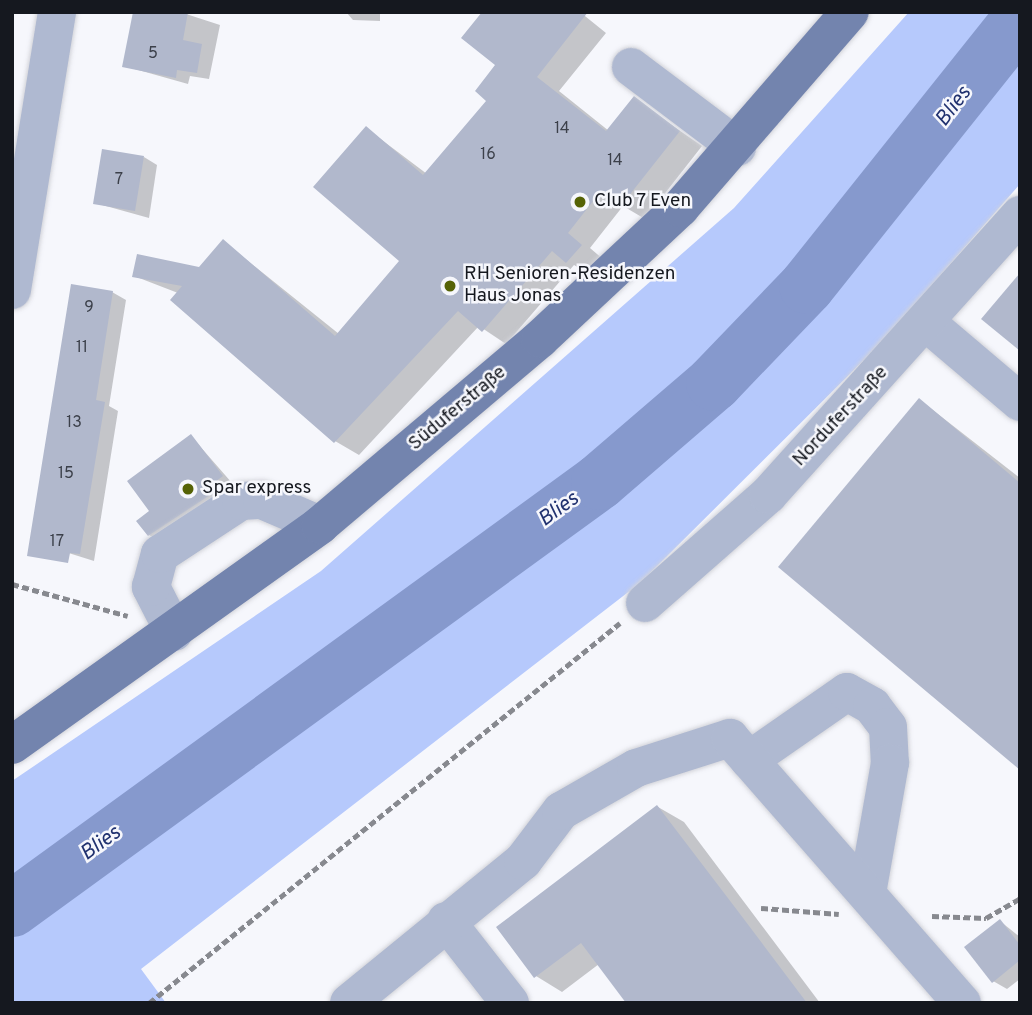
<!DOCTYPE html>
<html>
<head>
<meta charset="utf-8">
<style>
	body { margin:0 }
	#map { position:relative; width:1032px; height:1015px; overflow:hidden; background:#f6f7fc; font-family:Overpass,sans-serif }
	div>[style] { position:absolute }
	.green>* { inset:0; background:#b6c9fc }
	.shadow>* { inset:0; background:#0003 }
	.river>* { height:56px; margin:-28px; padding:0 28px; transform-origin:28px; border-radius:28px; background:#8699cd }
	.building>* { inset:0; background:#b1b8cc }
	.path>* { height:4.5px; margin-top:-2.25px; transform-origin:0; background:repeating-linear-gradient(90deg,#87898f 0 7px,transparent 0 10.5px) }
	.roads { filter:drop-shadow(0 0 2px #d2d3d9) drop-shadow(0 0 2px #d2d3d9) }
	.minor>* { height:38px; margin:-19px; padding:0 19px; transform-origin:19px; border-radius:19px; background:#afb9d1 }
	.major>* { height:38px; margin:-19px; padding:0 19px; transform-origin:19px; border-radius:19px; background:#7384ae }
	.dots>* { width:19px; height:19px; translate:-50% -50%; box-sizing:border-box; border:4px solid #f6f7fc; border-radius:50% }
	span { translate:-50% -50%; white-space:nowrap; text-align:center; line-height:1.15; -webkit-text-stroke:5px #f6f7fc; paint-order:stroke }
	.number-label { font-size:16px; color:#3c404a }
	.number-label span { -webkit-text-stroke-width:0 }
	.poi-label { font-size:19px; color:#15181f }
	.left { translate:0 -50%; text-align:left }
	.street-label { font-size:19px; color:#15181f }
	.water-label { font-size:21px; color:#20316f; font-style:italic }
	.frame { position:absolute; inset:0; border:14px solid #15181f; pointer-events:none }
</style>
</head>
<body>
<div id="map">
	<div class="green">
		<i style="clip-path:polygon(909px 12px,1020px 12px,1020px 184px,881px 343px,640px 583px,141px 969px,166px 1003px,12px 1003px,12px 781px,321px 571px,734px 208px)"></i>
	</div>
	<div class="shadow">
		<i style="clip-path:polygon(180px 12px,220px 25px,209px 79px,190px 76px,188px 84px,124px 66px)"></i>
		<i style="clip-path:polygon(346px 12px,380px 12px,380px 21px,353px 20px)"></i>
		<i style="clip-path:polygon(580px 12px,606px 33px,559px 91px,609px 131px,634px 99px,702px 146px,645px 219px,623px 206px,590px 248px,604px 260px,591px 275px,574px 265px,506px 344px,479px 326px,359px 455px,335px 441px,178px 293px,134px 276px,199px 268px,223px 241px,339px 334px,402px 261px,366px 128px,427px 174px)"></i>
		<i style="clip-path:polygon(144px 157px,157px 165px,149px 218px,95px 203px)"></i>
		<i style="clip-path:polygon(112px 292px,126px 300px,109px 406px,118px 411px,94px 561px,59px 550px)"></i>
		<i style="clip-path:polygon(920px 400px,1020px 478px,1020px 765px)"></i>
		<i style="clip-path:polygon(191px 436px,232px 483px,217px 493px,222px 499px,159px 541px,149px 535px,152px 511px)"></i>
		<i style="clip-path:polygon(658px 807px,684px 822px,820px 1003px,629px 1003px,599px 964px,562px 992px,536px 976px)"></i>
		<i style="clip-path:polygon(1000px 921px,1020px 937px,1020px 979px,1007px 989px,993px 981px)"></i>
	</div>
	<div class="river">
		<i style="left:12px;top:909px;width:726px;rotate:-36.03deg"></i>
		<i style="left:599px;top:482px;width:152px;rotate:-40.7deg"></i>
		<i style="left:714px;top:383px;width:134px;rotate:-46.2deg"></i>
		<i style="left:807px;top:286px;width:342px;rotate:-51.4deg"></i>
	</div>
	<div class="building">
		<i style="clip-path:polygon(133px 12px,188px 12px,183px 40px,202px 44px,197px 73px,177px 70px,176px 78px,122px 67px)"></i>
		<i style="clip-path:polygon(482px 12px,588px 12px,537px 77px,606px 131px,634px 96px,680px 131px,620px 207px,601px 191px,568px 233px,582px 245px,566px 263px,552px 251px,482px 332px,458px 311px,334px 443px,170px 300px,182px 286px,132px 277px,137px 254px,199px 267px,223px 239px,335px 336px,399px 261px,313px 187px,366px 126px,423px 175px,486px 101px,475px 91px,495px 65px,461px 38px)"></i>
		<i style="clip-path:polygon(102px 149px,144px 156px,135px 211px,93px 204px)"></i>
		<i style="clip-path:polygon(1020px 273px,1020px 351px,981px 319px)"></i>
		<i style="clip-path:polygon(71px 284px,113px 291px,96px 400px,105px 402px,80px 554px,70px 553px,68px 563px,27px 556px)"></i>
		<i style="clip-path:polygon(919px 398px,1020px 483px,1020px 770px,778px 567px)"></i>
		<i style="clip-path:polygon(191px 434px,223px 476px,208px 487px,213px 493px,148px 536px,136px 521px,149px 511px,127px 481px)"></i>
		<i style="clip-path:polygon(657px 805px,737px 910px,807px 1003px,626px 1003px,581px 943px,534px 978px,496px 927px)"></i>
		<i style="clip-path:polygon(1000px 919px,1020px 945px,1020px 960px,992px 983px,964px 947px)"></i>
	</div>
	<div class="path">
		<i style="left:12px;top:584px;width:120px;rotate:15.4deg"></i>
		<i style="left:761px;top:908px;width:78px;rotate:4.4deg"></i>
		<i style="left:932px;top:916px;width:54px;rotate:2.1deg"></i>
		<i style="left:986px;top:918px;width:39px;rotate:-30deg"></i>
		<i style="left:149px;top:1003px;width:605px;rotate:-38.9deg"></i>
	</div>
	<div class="roads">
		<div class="minor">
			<i style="left:631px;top:67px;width:133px;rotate:37deg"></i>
			<i style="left:12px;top:290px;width:282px;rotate:-80.8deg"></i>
			<i style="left:927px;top:323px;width:122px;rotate:40.3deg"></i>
			<i style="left:645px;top:603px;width:164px;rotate:-41.3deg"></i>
			<i style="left:768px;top:495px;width:377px;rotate:-48deg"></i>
			<i style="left:174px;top:632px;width:51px;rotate:-117.1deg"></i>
			<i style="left:151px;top:587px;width:34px;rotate:-75deg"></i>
			<i style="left:160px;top:554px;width:97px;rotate:-33.2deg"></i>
			<i style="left:241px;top:501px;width:21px;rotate:-3deg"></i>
			<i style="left:262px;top:500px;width:63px;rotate:23.3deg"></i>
			<i style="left:749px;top:760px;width:119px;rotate:-34.8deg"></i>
			<i style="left:847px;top:692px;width:29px;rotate:29deg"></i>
			<i style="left:872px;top:706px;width:26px;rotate:53deg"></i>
			<i style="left:888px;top:727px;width:36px;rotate:87deg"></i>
			<i style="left:890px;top:763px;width:132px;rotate:100deg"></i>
			<i style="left:446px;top:921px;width:104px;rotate:52deg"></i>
			<i style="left:349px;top:1003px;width:225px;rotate:-39.2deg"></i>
			<i style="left:523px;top:861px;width:63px;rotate:-52.8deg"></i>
			<i style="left:561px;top:811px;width:86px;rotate:-29.8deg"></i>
			<i style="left:636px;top:768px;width:99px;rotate:-17.7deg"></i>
			<i style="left:730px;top:738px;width:352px;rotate:48.8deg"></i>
		</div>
		<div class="major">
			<i style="left:12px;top:745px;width:379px;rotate:-35.5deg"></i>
			<i style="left:320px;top:525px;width:288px;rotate:-40.2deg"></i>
			<i style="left:540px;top:339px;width:192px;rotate:-43.1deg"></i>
			<i style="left:680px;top:208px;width:259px;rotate:-49.1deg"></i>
		</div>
	</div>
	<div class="dots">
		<i style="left:580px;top:202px;background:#566306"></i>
		<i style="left:450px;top:286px;background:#566306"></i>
		<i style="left:188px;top:489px;background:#566306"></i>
	</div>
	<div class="number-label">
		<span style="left:153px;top:54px">5</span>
		<span style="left:562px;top:129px">14</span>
		<span style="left:488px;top:155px">16</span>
		<span style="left:615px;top:161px">14</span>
		<span style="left:119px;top:180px">7</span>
		<span style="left:89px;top:308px">9</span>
		<span style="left:82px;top:348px">11</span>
		<span style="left:74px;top:423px">13</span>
		<span style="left:66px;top:474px">15</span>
		<span style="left:57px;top:542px">17</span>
	</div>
	<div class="poi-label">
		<span class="left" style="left:594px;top:202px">Club 7 Even</span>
		<span class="left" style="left:464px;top:286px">RH Senioren-Residenzen<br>Haus Jonas</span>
		<span class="left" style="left:202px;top:489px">Spar express</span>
	</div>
	<div class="street-label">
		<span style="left:458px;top:409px;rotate:-40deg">Süduferstraße</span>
		<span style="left:841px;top:417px;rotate:-47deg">Norduferstraße</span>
	</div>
	<div class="water-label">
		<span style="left:954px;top:107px;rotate:-53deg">Blies</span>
		<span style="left:559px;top:510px;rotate:-36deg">Blies</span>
		<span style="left:101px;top:844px;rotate:-36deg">Blies</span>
	</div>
	<div class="frame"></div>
</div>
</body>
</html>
